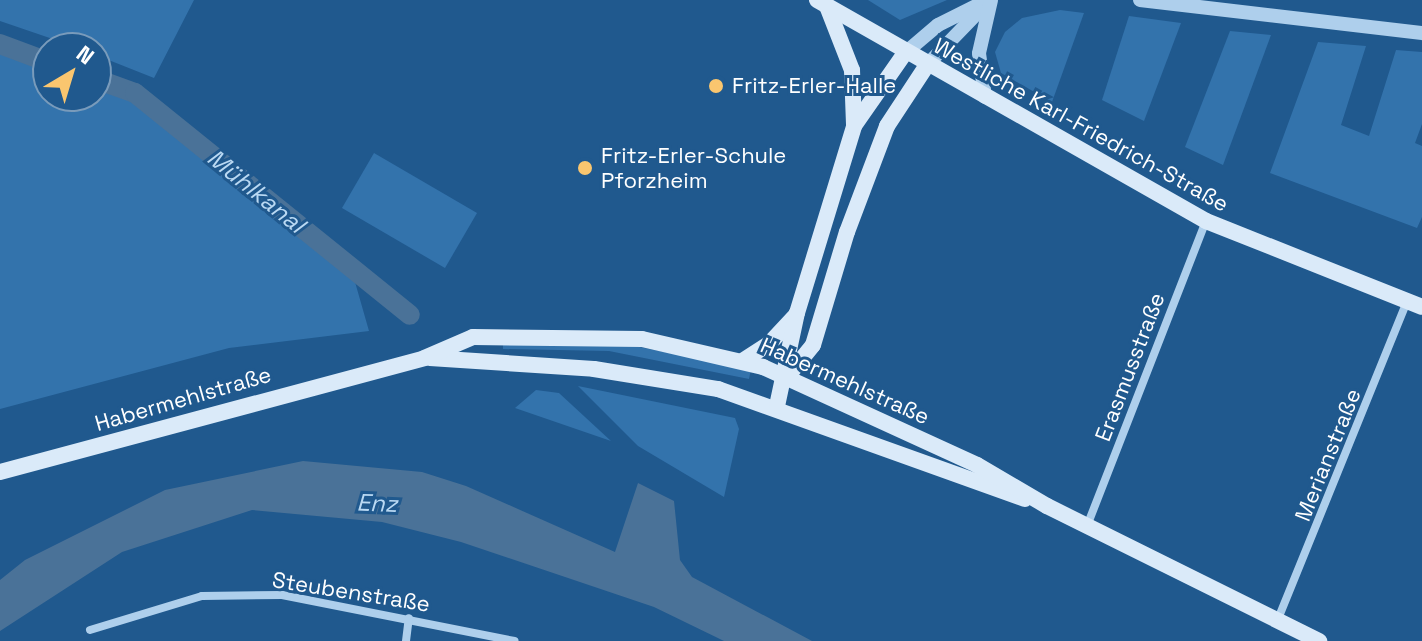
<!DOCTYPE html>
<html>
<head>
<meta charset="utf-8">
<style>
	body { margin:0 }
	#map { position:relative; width:1422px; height:641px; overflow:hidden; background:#20598e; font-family:"Space Grotesk",sans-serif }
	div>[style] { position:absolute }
	.green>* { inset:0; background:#3373ac }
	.water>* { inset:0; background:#4a7298 }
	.canal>* { height:20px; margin:-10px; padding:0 10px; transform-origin:10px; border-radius:10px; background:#4a7298 }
	.minor>* { height:8px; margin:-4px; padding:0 4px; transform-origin:4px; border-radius:4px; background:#aecfec }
	.tertiary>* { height:14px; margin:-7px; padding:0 7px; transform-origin:7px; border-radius:7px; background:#aecfec }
	.secondary>* { height:16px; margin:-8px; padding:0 8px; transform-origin:8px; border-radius:8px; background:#daeaf9 }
	.dots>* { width:22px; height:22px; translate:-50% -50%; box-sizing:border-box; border:4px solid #20598e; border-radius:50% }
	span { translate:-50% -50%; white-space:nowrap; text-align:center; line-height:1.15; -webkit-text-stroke:6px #20598e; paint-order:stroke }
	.poi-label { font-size:22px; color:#fff }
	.left { translate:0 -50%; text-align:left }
	.street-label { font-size:22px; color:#fff }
	.water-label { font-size:24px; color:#bad9f3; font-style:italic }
	.north { position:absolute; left:32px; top:32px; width:80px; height:80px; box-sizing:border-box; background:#20598e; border:2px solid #799bbb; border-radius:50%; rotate:38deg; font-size:22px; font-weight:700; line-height:32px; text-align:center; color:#fff }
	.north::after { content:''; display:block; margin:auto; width:28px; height:36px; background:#fac66f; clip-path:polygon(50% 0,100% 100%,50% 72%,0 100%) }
</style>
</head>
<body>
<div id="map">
	<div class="green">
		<i style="clip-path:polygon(0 0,194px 0,154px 78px,96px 55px,96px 48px,79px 48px,0 21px)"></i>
		<i style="clip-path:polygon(868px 0,947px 0,900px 20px)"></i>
		<i style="clip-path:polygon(1060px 10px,1084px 13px,1052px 102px,1001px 73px,995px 52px,1005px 32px,1022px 18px)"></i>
		<i style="clip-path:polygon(1129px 16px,1181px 23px,1144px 121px,1102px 100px)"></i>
		<i style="clip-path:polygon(1230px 31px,1271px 35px,1223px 165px,1185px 147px)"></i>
		<i style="clip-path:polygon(1318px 42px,1366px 46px,1341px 125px,1369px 136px,1396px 50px,1422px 52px,1422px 124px,1415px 143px,1422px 146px,1422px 217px,1417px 228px,1270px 173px)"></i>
		<i style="clip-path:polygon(0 52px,48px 68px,48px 96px,96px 96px,96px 84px,132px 96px,248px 186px,355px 282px,369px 331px,229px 348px,0 409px)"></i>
		<i style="clip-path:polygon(374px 153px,477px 213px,445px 268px,342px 208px)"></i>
		<i style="clip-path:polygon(503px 343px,634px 346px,751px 369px,749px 379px,609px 351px,503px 349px)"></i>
		<i style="clip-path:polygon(578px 386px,735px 418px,739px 429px,724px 497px,638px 446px)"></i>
		<i style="clip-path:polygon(536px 390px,559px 393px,611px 441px,515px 408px)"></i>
	</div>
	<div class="water">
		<i style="clip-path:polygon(303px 461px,422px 472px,466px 486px,615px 552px,638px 483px,674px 501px,680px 560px,692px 577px,812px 641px,724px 641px,654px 607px,461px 542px,382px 522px,252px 510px,122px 552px,0 631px,0 580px,25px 560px,165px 490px)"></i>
	</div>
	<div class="canal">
		<i style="left:0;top:44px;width:51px;rotate:20.6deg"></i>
		<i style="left:96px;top:79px;width:41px;rotate:19.7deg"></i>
		<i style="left:135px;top:93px;width:353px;rotate:38.9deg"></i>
	</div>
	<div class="minor">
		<i style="left:1087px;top:526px;width:327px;rotate:-68.7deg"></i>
		<i style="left:1278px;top:619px;width:343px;rotate:-67.9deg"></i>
		<i style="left:90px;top:630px;width:117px;rotate:-16.9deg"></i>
		<i style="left:202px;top:596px;width:80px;rotate:-0.7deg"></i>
		<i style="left:282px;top:595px;width:237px;rotate:11.2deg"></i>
		<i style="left:406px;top:641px;width:23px;rotate:-83deg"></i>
	</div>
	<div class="tertiary">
		<i style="left:1140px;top:0;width:284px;rotate:6.7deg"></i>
		<i style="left:905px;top:53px;width:43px;rotate:-40.3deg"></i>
		<i style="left:938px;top:25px;width:56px;rotate:-26.6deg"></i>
		<i style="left:927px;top:65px;width:83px;rotate:-46deg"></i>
		<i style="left:985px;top:97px;width:44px;rotate:-97.8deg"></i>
		<i style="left:979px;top:53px;width:54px;rotate:-77.2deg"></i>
	</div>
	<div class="secondary">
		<i style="left:817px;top:0;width:447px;rotate:29.6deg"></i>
		<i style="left:1206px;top:221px;width:232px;rotate:21.7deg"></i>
		<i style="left:827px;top:6px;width:69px;rotate:68.7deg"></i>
		<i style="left:852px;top:70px;width:55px;rotate:87.9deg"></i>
		<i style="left:430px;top:358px;width:164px;rotate:3.8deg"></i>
		<i style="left:594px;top:369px;width:126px;rotate:9.2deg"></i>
		<i style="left:718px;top:389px;width:326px;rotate:19.7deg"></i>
		<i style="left:744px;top:360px;width:30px;rotate:-33deg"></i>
		<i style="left:769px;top:344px;width:40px;rotate:-47deg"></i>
		<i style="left:787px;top:377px;width:41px;rotate:-50.9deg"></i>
		<i style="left:813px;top:345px;width:118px;rotate:-73.3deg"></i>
		<i style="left:847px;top:232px;width:113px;rotate:-69.3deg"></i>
		<i style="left:887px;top:126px;width:73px;rotate:-56.7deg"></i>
		<i style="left:777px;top:406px;width:95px;rotate:-77.9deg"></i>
		<i style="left:797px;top:313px;width:195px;rotate:-73deg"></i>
		<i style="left:854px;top:126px;width:89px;rotate:-55.1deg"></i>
		<i style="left:0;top:472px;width:439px;rotate:-15deg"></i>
		<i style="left:424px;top:358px;width:53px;rotate:-23.2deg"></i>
		<i style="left:473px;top:337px;width:169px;rotate:0.7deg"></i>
		<i style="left:642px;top:339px;width:124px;rotate:13deg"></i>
		<i style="left:763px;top:367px;width:235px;rotate:24.6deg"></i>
		<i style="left:977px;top:465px;width:81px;rotate:30.4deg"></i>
		<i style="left:1047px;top:506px;width:304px;rotate:26.4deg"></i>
	</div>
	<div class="dots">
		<i style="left:716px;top:86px;background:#fac66f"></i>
		<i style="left:585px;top:168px;background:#fac66f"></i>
	</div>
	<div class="poi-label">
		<span class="left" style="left:732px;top:86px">Fritz-Erler-Halle</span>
		<span class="left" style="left:601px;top:168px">Fritz-Erler-Schule<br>Pforzheim</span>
	</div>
	<div class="street-label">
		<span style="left:1081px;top:125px;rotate:29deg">Westliche Karl-Friedrich-Straße</span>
		<span style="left:1130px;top:367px;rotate:-69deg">Erasmusstraße</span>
		<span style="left:845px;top:381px;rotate:24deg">Habermehlstraße</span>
		<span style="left:183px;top:399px;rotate:-16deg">Habermehlstraße</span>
		<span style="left:1328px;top:455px;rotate:-68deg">Merianstraße</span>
		<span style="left:351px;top:592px;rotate:9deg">Steubenstraße</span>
	</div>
	<div class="water-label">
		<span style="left:256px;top:191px;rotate:39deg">Mühlkanal</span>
		<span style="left:377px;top:503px;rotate:2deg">Enz</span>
	</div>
	<div class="north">N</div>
</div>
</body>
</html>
